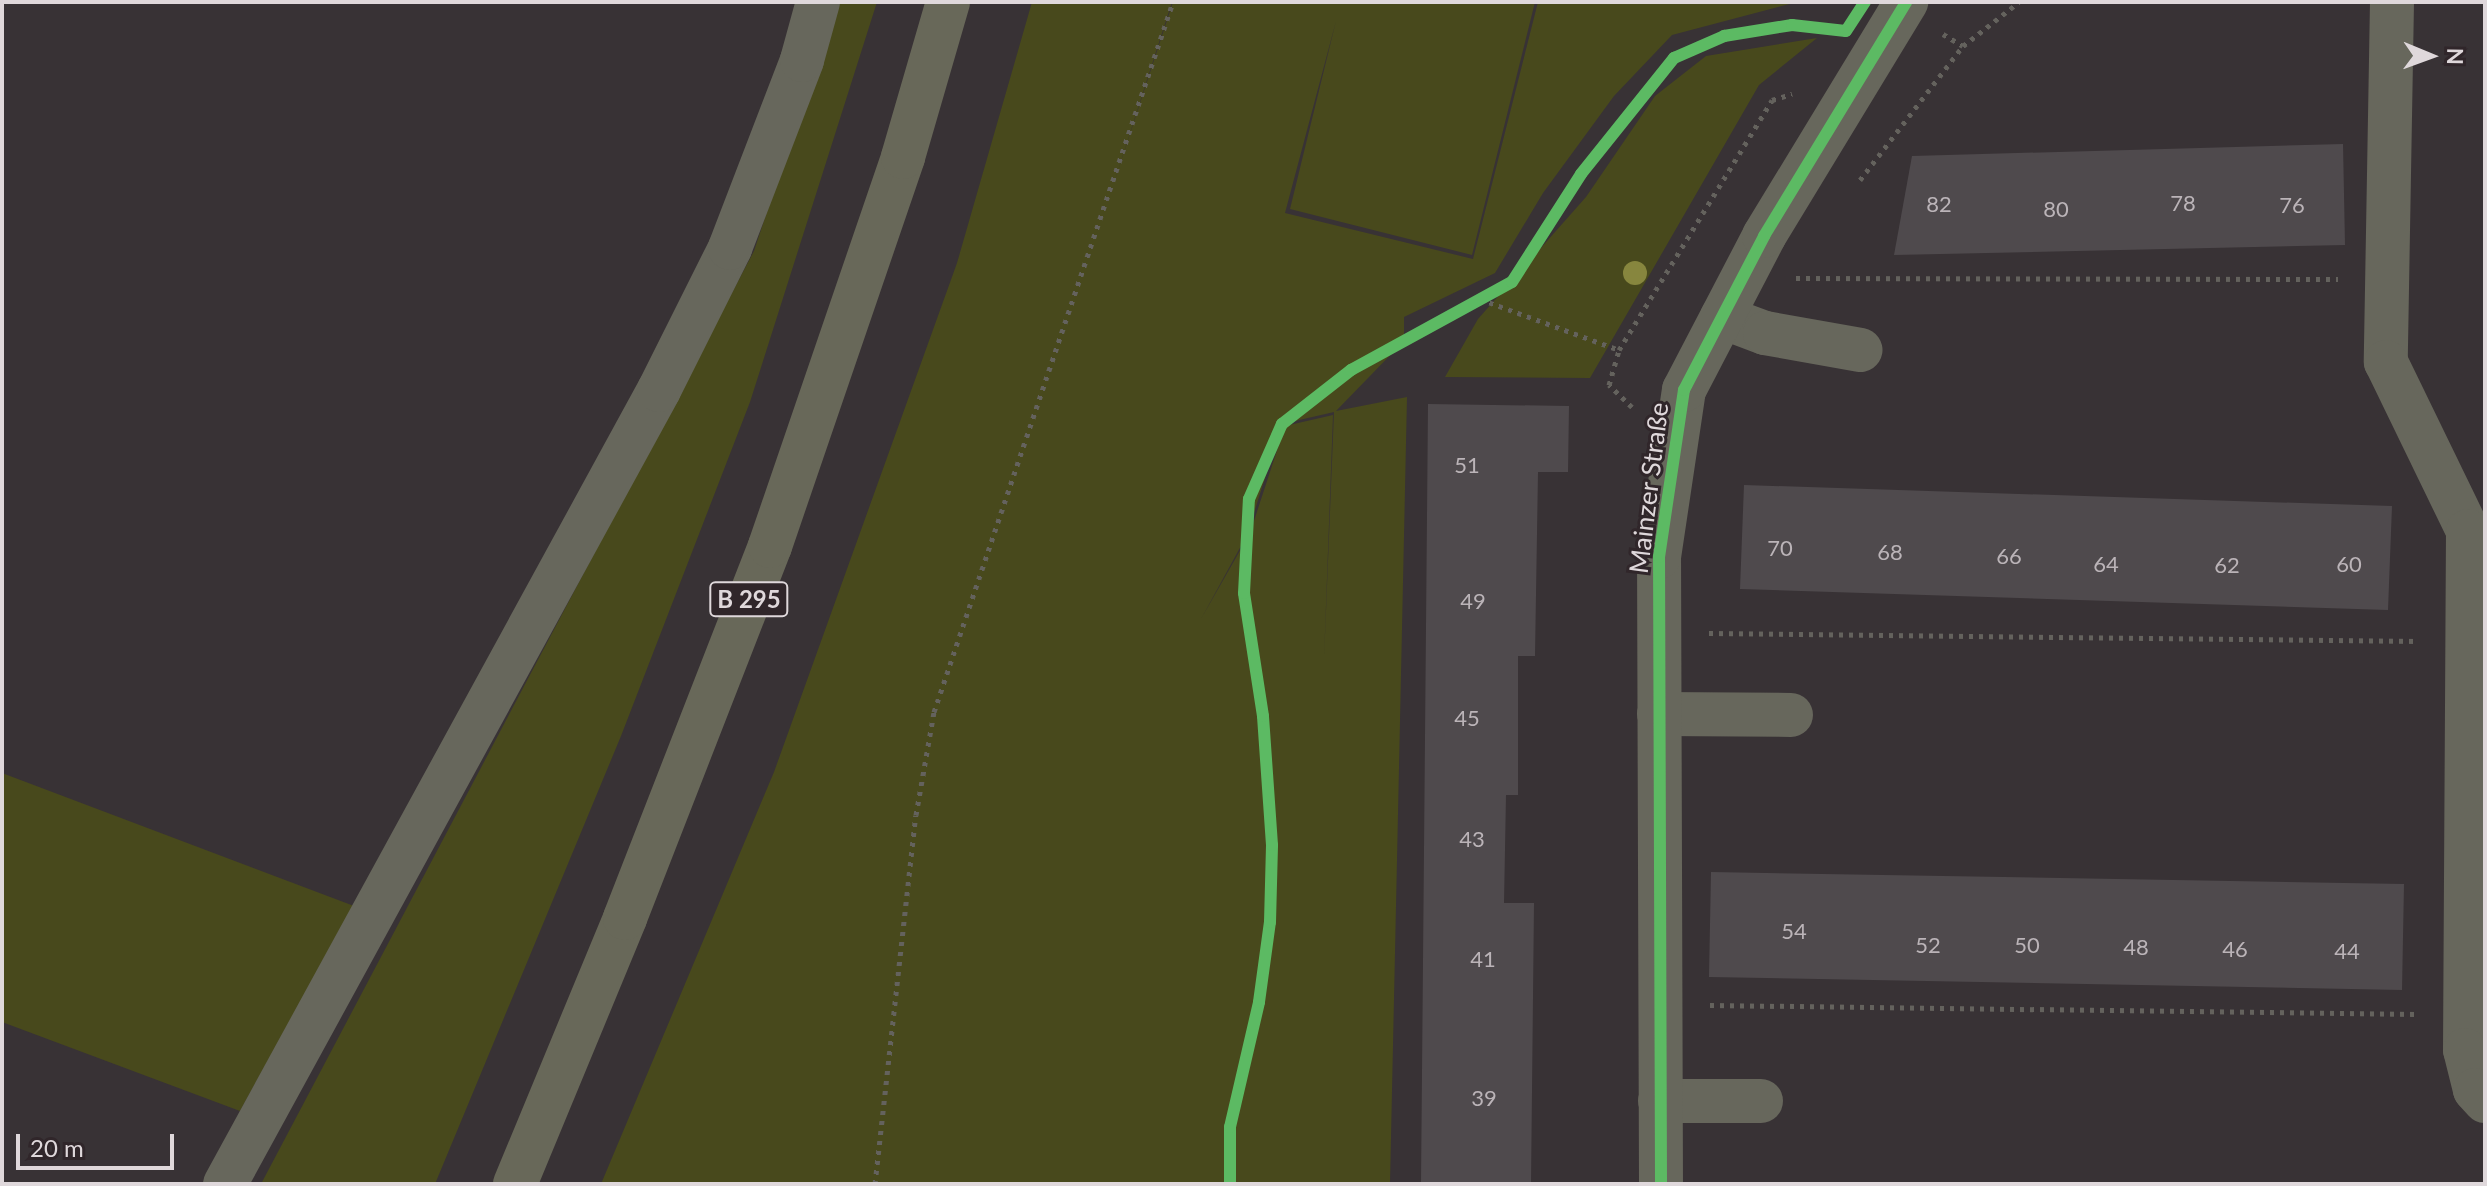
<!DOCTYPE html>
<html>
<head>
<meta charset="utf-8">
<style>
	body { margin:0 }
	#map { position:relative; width:2487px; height:1186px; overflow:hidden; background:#383235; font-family:Lato,sans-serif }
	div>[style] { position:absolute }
	.green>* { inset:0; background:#48491c }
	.building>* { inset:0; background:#4f4a4d }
	.path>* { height:5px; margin-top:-2.5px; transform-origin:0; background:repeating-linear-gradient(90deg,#64625d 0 4px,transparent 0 10px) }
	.minor>* { height:44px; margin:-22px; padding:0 22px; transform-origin:22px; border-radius:22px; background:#67675c }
	.major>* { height:44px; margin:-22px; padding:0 22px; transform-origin:22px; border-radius:22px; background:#686859 }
	.cycleway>* { height:12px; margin:-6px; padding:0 6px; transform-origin:6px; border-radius:6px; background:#5cba63 }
	.trees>* { width:24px; height:24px; margin:-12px; border-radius:50%; background:#87863e }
	span { translate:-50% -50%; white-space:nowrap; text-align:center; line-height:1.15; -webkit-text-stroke:6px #30262a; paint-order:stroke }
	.number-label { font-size:22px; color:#bbb4b8 }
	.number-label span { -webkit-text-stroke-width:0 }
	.shield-label span { padding:2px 6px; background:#30262a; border:2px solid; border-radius:6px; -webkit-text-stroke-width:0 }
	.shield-label { font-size:24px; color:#dfd8db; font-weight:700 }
	.street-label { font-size:26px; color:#dfd8db }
	.frame { position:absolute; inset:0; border:4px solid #dfd8db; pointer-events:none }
	.north { position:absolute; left:2391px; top:16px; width:80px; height:80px; -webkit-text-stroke:6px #30262a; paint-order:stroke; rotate:91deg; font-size:22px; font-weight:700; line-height:32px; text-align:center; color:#dfd8db }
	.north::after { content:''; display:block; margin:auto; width:28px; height:36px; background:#dfd8db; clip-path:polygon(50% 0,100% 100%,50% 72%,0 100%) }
	.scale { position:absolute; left:16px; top:1134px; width:158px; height:36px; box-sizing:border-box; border:4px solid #dfd8db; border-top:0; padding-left:10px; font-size:24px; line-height:28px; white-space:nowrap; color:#dfd8db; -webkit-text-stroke:6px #30262a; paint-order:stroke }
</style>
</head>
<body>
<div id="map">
	<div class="green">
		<i style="clip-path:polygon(836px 2px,877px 2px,750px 402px,621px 736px,435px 1184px,261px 1184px,754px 251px)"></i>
		<i style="clip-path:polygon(evenodd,1032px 2px,1172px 2px,1113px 186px,1173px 2px,1535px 2px,1472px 255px,1290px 209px,1336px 21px,1285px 213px,1473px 259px,1538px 2px,1797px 2px,1672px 35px,1614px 96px,1543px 193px,1495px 273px,1404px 317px,1404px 341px,1336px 411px,1407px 397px,1390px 1184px,601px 1184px,774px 772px,957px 263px,1032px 2px,1334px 412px,1324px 660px,1333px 415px,1285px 426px,1250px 533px,1201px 619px,1247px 535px,1282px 424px,1334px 412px)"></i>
		<i style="clip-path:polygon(1817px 38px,1759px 85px,1590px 378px,1445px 377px,1478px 319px,1586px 197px,1655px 96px,1706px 56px)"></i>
		<i style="clip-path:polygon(2px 773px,354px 906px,240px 1111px,2px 1022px)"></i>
	</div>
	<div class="building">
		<i style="clip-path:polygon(2343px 144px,2345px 245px,1894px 255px,1912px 156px)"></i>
		<i style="clip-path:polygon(1428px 404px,1569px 406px,1568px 472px,1538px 472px,1535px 656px,1518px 656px,1518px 795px,1506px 795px,1504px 903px,1534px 903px,1531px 1184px,1421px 1184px)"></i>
		<i style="clip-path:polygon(1744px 485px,2392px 506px,2388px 610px,1740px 589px)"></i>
		<i style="clip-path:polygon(1711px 872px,2404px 884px,2402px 990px,1709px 977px)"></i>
	</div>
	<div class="path">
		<i style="left:1943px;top:34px;width:23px;rotate:31deg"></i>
		<i style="left:1860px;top:180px;width:169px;rotate:-52.5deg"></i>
		<i style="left:1963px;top:46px;width:71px;rotate:-38.2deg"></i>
		<i style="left:1796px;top:278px;width:542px;rotate:0.11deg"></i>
		<i style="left:1480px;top:299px;width:148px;rotate:20.1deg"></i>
		<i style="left:1632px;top:407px;width:32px;rotate:-136deg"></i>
		<i style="left:1609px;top:385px;width:36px;rotate:-74deg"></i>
		<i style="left:1619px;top:350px;width:293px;rotate:-58.5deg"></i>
		<i style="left:1772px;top:100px;width:21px;rotate:-17deg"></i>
		<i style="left:1709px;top:633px;width:710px;rotate:0.65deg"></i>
		<i style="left:1710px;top:1005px;width:706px;rotate:0.73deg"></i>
		<i style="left:875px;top:1184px;width:371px;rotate:-83.7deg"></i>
		<i style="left:916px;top:815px;width:105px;rotate:-80.1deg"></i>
		<i style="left:934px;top:712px;width:749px;rotate:-71.4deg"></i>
	</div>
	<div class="minor">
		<i style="left:2392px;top:2px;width:360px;rotate:91deg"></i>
		<i style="left:2386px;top:362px;width:188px;rotate:64.1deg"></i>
		<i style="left:2468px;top:531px;width:519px;rotate:90.33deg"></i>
		<i style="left:2465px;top:1050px;width:41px;rotate:76deg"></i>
		<i style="left:2475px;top:1090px;width:15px;rotate:48deg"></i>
		<i style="left:1722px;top:317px;width:46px;rotate:20.4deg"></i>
		<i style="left:1765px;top:333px;width:97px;rotate:10.1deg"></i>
		<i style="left:1659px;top:714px;width:132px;rotate:0.4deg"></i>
		<i style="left:1660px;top:1101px;width:101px"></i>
		<i style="left:225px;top:1184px;width:905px;rotate:-61.34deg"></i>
		<i style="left:659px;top:390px;width:159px;rotate:-63.4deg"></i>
		<i style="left:730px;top:248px;width:201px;rotate:-69deg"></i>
		<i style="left:802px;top:60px;width:60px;rotate:-74.6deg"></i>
		<i style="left:1661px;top:1184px;width:627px;rotate:-90.18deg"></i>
		<i style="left:1659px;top:557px;width:169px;rotate:-81.5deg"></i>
		<i style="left:1684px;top:390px;width:174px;rotate:-62.5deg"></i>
		<i style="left:1764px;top:236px;width:274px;rotate:-58.7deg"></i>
	</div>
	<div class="major">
		<i style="left:515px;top:1184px;width:288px;rotate:-67.5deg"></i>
		<i style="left:625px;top:918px;width:399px;rotate:-68.7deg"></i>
		<i style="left:770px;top:546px;width:411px;rotate:-71.1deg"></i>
		<i style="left:903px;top:157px;width:161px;rotate:-73.8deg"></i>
	</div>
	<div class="cycleway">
		<i style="left:1230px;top:1184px;width:57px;rotate:-90deg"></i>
		<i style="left:1230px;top:1127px;width:128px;rotate:-76.9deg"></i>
		<i style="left:1259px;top:1002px;width:81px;rotate:-82.2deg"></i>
		<i style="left:1270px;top:922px;width:77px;rotate:-88.5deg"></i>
		<i style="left:1272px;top:845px;width:129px;rotate:-94deg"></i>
		<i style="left:1263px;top:716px;width:124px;rotate:-98.8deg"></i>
		<i style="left:1244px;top:593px;width:94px;rotate:-87deg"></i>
		<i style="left:1249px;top:499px;width:82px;rotate:-66.3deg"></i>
		<i style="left:1282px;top:424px;width:88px;rotate:-38deg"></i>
		<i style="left:1351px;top:370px;width:183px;rotate:-28.7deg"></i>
		<i style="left:1512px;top:282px;width:128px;rotate:-57.4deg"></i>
		<i style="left:1581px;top:174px;width:149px;rotate:-51.3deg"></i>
		<i style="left:1674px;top:58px;width:55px;rotate:-23.7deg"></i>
		<i style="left:1724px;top:36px;width:69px;rotate:-9.2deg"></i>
		<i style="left:1792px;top:25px;width:54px;rotate:6.3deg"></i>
		<i style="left:1846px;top:31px;width:35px;rotate:-57deg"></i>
		<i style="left:1661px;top:1184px;width:627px;rotate:-90.18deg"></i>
		<i style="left:1659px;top:557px;width:169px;rotate:-81.5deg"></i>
		<i style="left:1684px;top:390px;width:174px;rotate:-62.5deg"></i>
		<i style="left:1764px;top:236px;width:274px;rotate:-58.7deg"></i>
	</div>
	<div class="trees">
		<i style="left:1635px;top:273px"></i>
	</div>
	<div class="number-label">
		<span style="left:2183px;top:203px">78</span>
		<span style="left:1939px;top:204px">82</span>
		<span style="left:2292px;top:205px">76</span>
		<span style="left:2056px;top:209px">80</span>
		<span style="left:1467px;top:465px">51</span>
		<span style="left:1780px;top:548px">70</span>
		<span style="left:1890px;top:552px">68</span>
		<span style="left:2009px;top:556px">66</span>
		<span style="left:2106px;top:564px">64</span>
		<span style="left:2349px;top:564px">60</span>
		<span style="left:2227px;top:565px">62</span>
		<span style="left:1473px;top:601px">49</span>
		<span style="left:1467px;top:718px">45</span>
		<span style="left:1472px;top:839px">43</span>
		<span style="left:1794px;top:931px">54</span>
		<span style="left:1928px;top:945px">52</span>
		<span style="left:2027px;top:945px">50</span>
		<span style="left:2136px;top:947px">48</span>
		<span style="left:2235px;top:949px">46</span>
		<span style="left:2347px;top:951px">44</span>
		<span style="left:1483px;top:959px">41</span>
		<span style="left:1484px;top:1098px">39</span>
	</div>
	<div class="shield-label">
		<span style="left:749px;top:599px">B 295</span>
	</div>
	<div class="street-label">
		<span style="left:1649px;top:488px;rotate:-83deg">Mainzer Straße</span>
	</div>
	<div class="frame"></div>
	<div class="north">N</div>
	<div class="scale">20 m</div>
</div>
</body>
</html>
